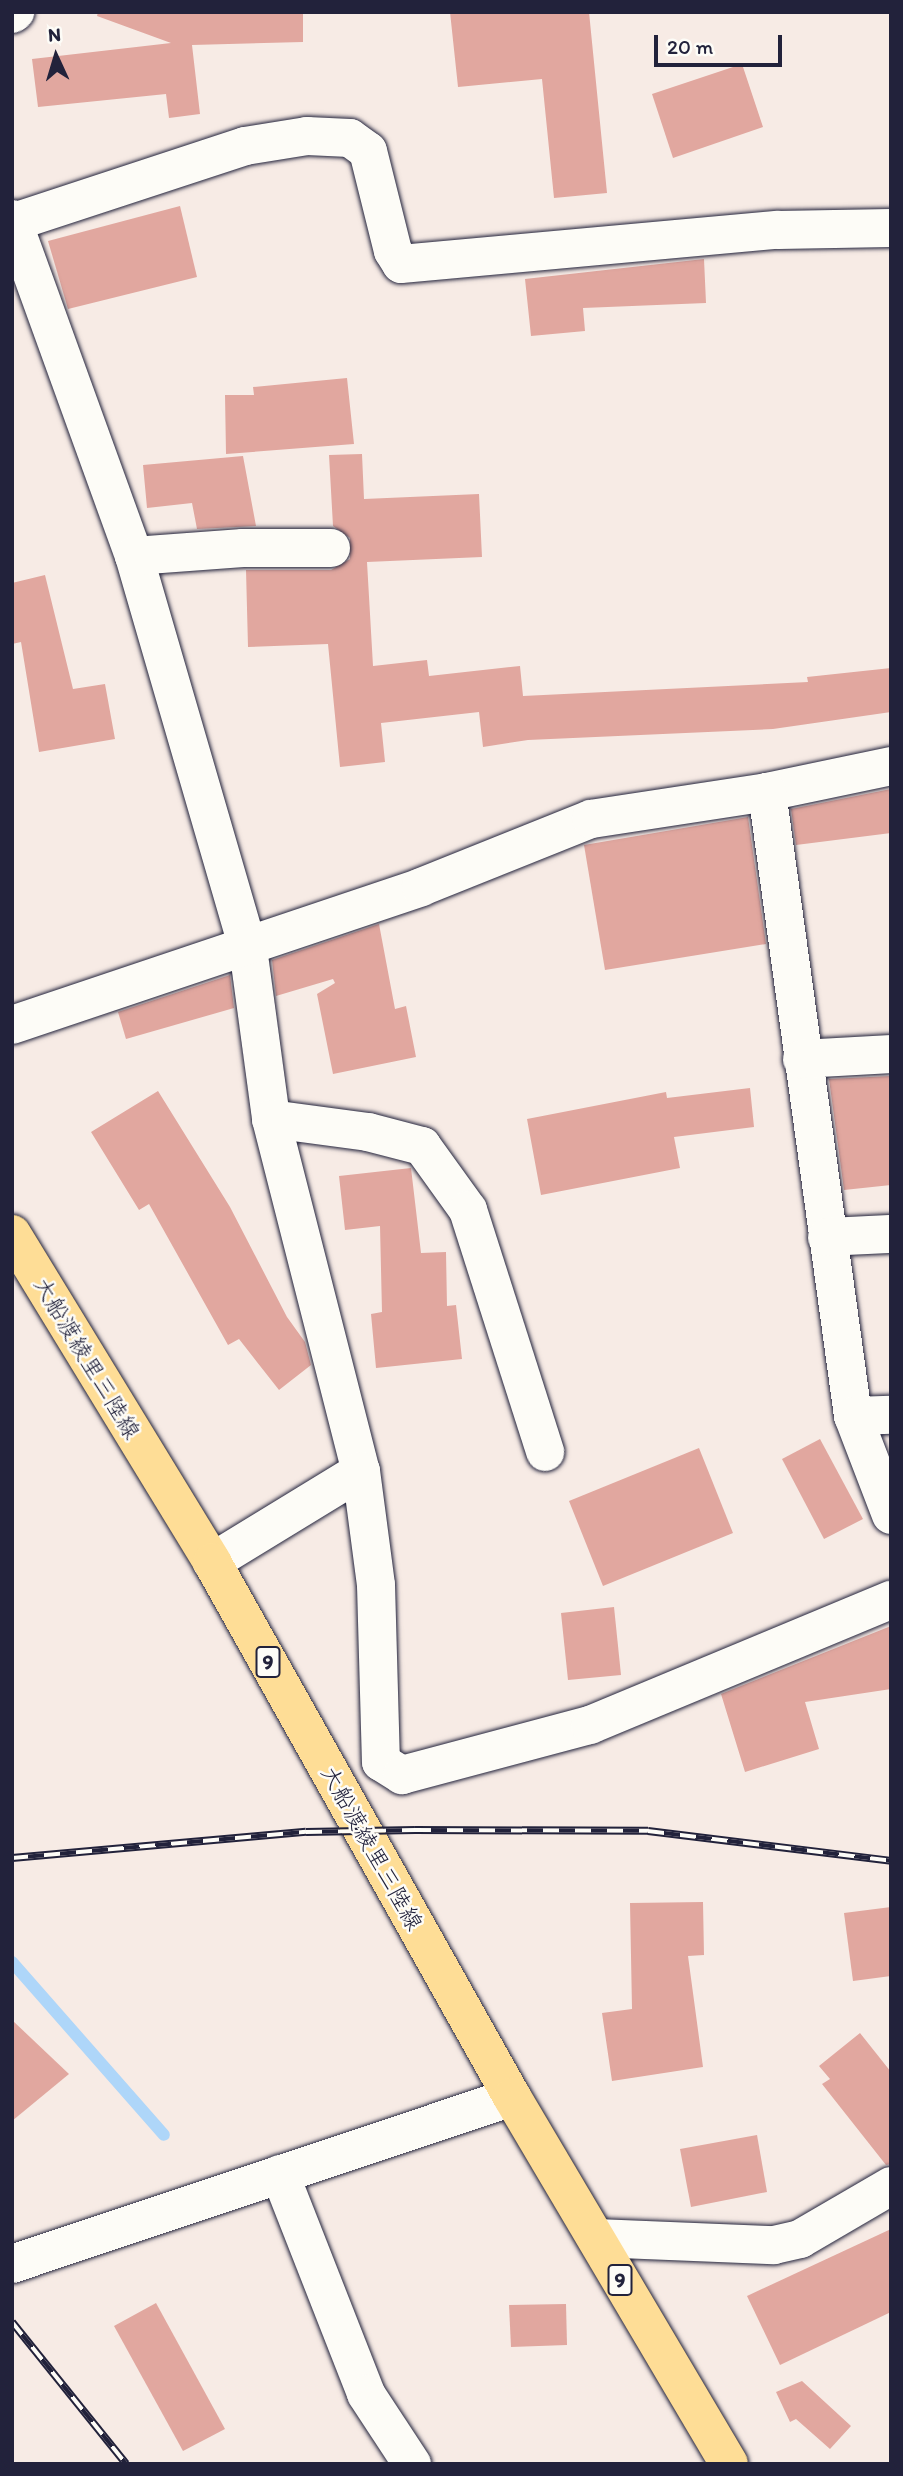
<!DOCTYPE html>
<html>
<head>
<meta charset="utf-8">
<style>
	body { margin:0 }
	#map { position:relative; width:903px; height:2476px; overflow:hidden; background:#f7ebe5; font-family:Itim,"Klee One",sans-serif }
	div>[style] { position:absolute }
	.stream>* { height:12px; margin:-6px; padding:0 6px; transform-origin:6px; border-radius:6px; background:#aed6f9 }
	.building>* { inset:0; background:#e1a79f }
	.roads { filter:drop-shadow(0 0 2px #22223b) drop-shadow(0 0 2px #22223b) }
	.minor>* { height:38px; margin:-19px; padding:0 19px; transform-origin:19px; border-radius:19px; background:#fdfcf7 }
	.tertiary>* { height:38px; margin:-19px; padding:0 19px; transform-origin:19px; border-radius:19px; background:#fdfcf7 }
	.primary>* { height:38px; margin:-19px; padding:0 19px; transform-origin:19px; border-radius:19px; background:#fedd96 }
	.rail>* { height:8px; margin-top:-4px; transform-origin:0; background:repeating-linear-gradient(90deg,#fdfcf7 0 16px,#22223b 0 32px); box-sizing:border-box; border-block:2px solid #22223b }
	span { translate:-50% -50%; white-space:nowrap; text-align:center; line-height:1.15; -webkit-text-stroke:5px #fdfcf7; paint-order:stroke }
	.shield-label span { padding:2px 5px; background:#fdfcf7; border:2px solid; border-radius:5px; -webkit-text-stroke-width:0 }
	.shield-label { font-size:21px; color:#22223b; font-weight:700 }
	.street-label { font-size:23px; color:#22223b }
	.frame { position:absolute; inset:0; border:14px solid #22223b; pointer-events:none }
	.north { position:absolute; left:21px; top:21px; width:70px; height:70px; -webkit-text-stroke:5px #fdfcf7; paint-order:stroke; rotate:356deg; font-size:19px; font-weight:700; line-height:28px; text-align:center; color:#22223b }
	.north::after { content:''; display:block; margin:auto; width:24px; height:32px; background:#22223b; clip-path:polygon(50% 0,100% 100%,50% 72%,0 100%) }
	.scale { position:absolute; left:654px; top:35px; width:128px; height:32px; box-sizing:border-box; border:4px solid #22223b; border-top:0; padding-left:9px; font-size:21px; line-height:24px; white-space:nowrap; color:#22223b; -webkit-text-stroke:5px #fdfcf7; paint-order:stroke }
</style>
</head>
<body>
<div id="map">
	<div class="stream">
		<i style="left:12px;top:1962px;width:230px;rotate:48.7deg"></i>
	</div>
	<div class="building">
		<i style="clip-path:polygon(98px 12px,303px 12px,303px 42px,192px 45px,200px 114px,169px 118px,166px 94px,38px 107px,32px 59px,171px 43px,97px 16px)"></i>
		<i style="clip-path:polygon(450px 12px,589px 12px,607px 193px,554px 198px,542px 79px,458px 87px)"></i>
		<i style="clip-path:polygon(742px 64px,763px 127px,673px 158px,652px 94px)"></i>
		<i style="clip-path:polygon(180px 206px,197px 277px,68px 309px,48px 241px)"></i>
		<i style="clip-path:polygon(704px 259px,706px 303px,583px 308px,585px 331px,531px 336px,525px 279px)"></i>
		<i style="clip-path:polygon(347px 378px,354px 444px,226px 454px,225px 395px,254px 395px,253px 387px)"></i>
		<i style="clip-path:polygon(362px 454px,364px 499px,479px 494px,482px 557px,367px 562px,373px 666px,427px 660px,429px 676px,520px 666px,523px 696px,808px 682px,807px 677px,891px 668px,891px 712px,773px 729px,528px 740px,483px 747px,479px 712px,381px 723px,385px 762px,340px 767px,328px 644px,248px 647px,246px 570px,331px 570px,350px 559px,350px 538px,333px 526px,329px 455px)"></i>
		<i style="clip-path:polygon(243px 456px,256px 526px,197px 529px,192px 503px,147px 508px,143px 465px)"></i>
		<i style="clip-path:polygon(45px 575px,73px 689px,105px 684px,115px 739px,39px 752px,21px 642px,12px 644px,12px 583px)"></i>
		<i style="clip-path:polygon(891px 789px,891px 833px,796px 845px,791px 809px)"></i>
		<i style="clip-path:polygon(748px 817px,766px 944px,605px 970px,584px 845px)"></i>
		<i style="clip-path:polygon(379px 924px,395px 1009px,406px 1006px,416px 1057px,333px 1074px,317px 994px,335px 983px,333px 979px,276px 996px,272px 960px)"></i>
		<i style="clip-path:polygon(230px 975px,234px 1008px,126px 1039px,118px 1012px)"></i>
		<i style="clip-path:polygon(891px 1076px,891px 1185px,844px 1190px,829px 1079px)"></i>
		<i style="clip-path:polygon(750px 1088px,754px 1127px,674px 1137px,680px 1168px,541px 1195px,527px 1119px,666px 1092px,667px 1098px)"></i>
		<i style="clip-path:polygon(158px 1091px,230px 1207px,287px 1317px,305px 1342px,311px 1365px,279px 1390px,239px 1339px,228px 1345px,149px 1204px,139px 1210px,91px 1132px)"></i>
		<i style="clip-path:polygon(411px 1168px,421px 1253px,446px 1252px,447px 1306px,456px 1305px,462px 1359px,376px 1368px,371px 1314px,382px 1312px,380px 1226px,345px 1230px,339px 1176px)"></i>
		<i style="clip-path:polygon(820px 1439px,863px 1519px,824px 1539px,782px 1459px)"></i>
		<i style="clip-path:polygon(699px 1448px,733px 1533px,603px 1586px,569px 1501px)"></i>
		<i style="clip-path:polygon(614px 1607px,621px 1675px,568px 1680px,561px 1613px)"></i>
		<i style="clip-path:polygon(891px 1626px,891px 1689px,805px 1702px,819px 1749px,745px 1772px,721px 1694px)"></i>
		<i style="clip-path:polygon(703px 1902px,704px 1955px,688px 1956px,703px 2067px,612px 2081px,602px 2013px,632px 2009px,630px 1903px)"></i>
		<i style="clip-path:polygon(891px 1907px,891px 1976px,853px 1981px,844px 1913px)"></i>
		<i style="clip-path:polygon(12px 2020px,69px 2074px,12px 2121px)"></i>
		<i style="clip-path:polygon(860px 2033px,891px 2072px,891px 2164px,886px 2165px,822px 2084px,830px 2079px,819px 2066px)"></i>
		<i style="clip-path:polygon(757px 2135px,767px 2192px,691px 2207px,680px 2149px)"></i>
		<i style="clip-path:polygon(891px 2229px,891px 2312px,780px 2365px,747px 2296px)"></i>
		<i style="clip-path:polygon(156px 2303px,225px 2429px,183px 2451px,114px 2326px)"></i>
		<i style="clip-path:polygon(566px 2304px,567px 2345px,511px 2347px,509px 2305px)"></i>
		<i style="clip-path:polygon(802px 2381px,851px 2426px,830px 2449px,796px 2419px,790px 2422px,776px 2392px)"></i>
	</div>
	<div class="roads">
		<div class="minor">
			<i style="left:12px;top:14px;width:4px;rotate:-34deg"></i>
			<i style="left:12px;top:219px;width:358px;rotate:70.1deg"></i>
			<i style="left:134px;top:556px;width:408px;rotate:73.8deg"></i>
			<i style="left:248px;top:948px;width:173px;rotate:82.3deg"></i>
			<i style="left:271px;top:1119px;width:363px;rotate:75.7deg"></i>
			<i style="left:361px;top:1471px;width:175px;rotate:148.6deg"></i>
			<i style="left:14px;top:222px;width:243px;rotate:-18.2deg"></i>
			<i style="left:245px;top:146px;width:63px;rotate:-9.2deg"></i>
			<i style="left:307px;top:136px;width:43px;rotate:2.7deg"></i>
			<i style="left:350px;top:138px;width:22px;rotate:36deg"></i>
			<i style="left:368px;top:151px;width:103px;rotate:76deg"></i>
			<i style="left:393px;top:251px;width:15px;rotate:58deg"></i>
			<i style="left:401px;top:264px;width:379px;rotate:-5.2deg"></i>
			<i style="left:778px;top:230px;width:113px;rotate:-1deg"></i>
			<i style="left:134px;top:556px;width:109px;rotate:-4.2deg"></i>
			<i style="left:243px;top:548px;width:88px"></i>
			<i style="left:767px;top:792px;width:127px;rotate:-11.8deg"></i>
			<i style="left:12px;top:1025px;width:432px;rotate:-18.6deg"></i>
			<i style="left:421px;top:887px;width:183px;rotate:-21.8deg"></i>
			<i style="left:591px;top:819px;width:178px;rotate:-8.7deg"></i>
			<i style="left:767px;top:792px;width:630px;rotate:82.15deg"></i>
			<i style="left:853px;top:1416px;width:106px;rotate:69deg"></i>
			<i style="left:802px;top:1059px;width:89px;rotate:-3.2deg"></i>
			<i style="left:271px;top:1119px;width:98px;rotate:7.6deg"></i>
			<i style="left:368px;top:1132px;width:56px;rotate:14.5deg"></i>
			<i style="left:422px;top:1146px;width:79px;rotate:54.3deg"></i>
			<i style="left:468px;top:1210px;width:254px;rotate:72.3deg"></i>
			<i style="left:827px;top:1237px;width:64px;rotate:-2.7deg"></i>
			<i style="left:853px;top:1416px;width:38px;rotate:-2deg"></i>
			<i style="left:361px;top:1471px;width:115px;rotate:82.5deg"></i>
			<i style="left:376px;top:1585px;width:177px;rotate:88.4deg"></i>
			<i style="left:381px;top:1762px;width:25px;rotate:32deg"></i>
			<i style="left:402px;top:1775px;width:195px;rotate:-14.9deg"></i>
			<i style="left:590px;top:1725px;width:326px;rotate:-22.6deg"></i>
			<i style="left:280px;top:2174px;width:236px;rotate:68.6deg"></i>
			<i style="left:366px;top:2394px;width:84px;rotate:56.7deg"></i>
			<i style="left:596px;top:2238px;width:178px;rotate:2.3deg"></i>
			<i style="left:774px;top:2245px;width:27px;rotate:-13deg"></i>
			<i style="left:800px;top:2239px;width:105px;rotate:-30.2deg"></i>
		</div>
		<div class="tertiary">
			<i style="left:12px;top:2264px;width:527px;rotate:-18.47deg"></i>
		</div>
		<div class="primary">
			<i style="left:12px;top:1234px;width:384px;rotate:58.6deg"></i>
			<i style="left:212px;top:1562px;width:613px;rotate:60.72deg"></i>
			<i style="left:512px;top:2097px;width:426px;rotate:59.4deg"></i>
		</div>
	</div>
	<div class="rail">
		<i style="left:12px;top:1858px;width:295px;rotate:-5.1deg"></i>
		<i style="left:306px;top:1832px;width:109px;rotate:-1.1deg"></i>
		<i style="left:415px;top:1830px;width:233px;rotate:0.2deg"></i>
		<i style="left:648px;top:1831px;width:245px;rotate:7deg"></i>
		<i style="left:12px;top:2322px;width:182px;rotate:51.2deg"></i>
	</div>
	<div class="shield-label">
		<span style="left:268px;top:1662px">9</span>
		<span style="left:620px;top:2280px">9</span>
	</div>
	<div class="street-label">
		<span style="left:87px;top:1358px;rotate:59deg">大船渡綾里三陸線</span>
		<span style="left:372px;top:1848px;rotate:61deg">大船渡綾里三陸線</span>
	</div>
	<div class="frame"></div>
	<div class="north">N</div>
	<div class="scale">20 m</div>
</div>
</body>
</html>
